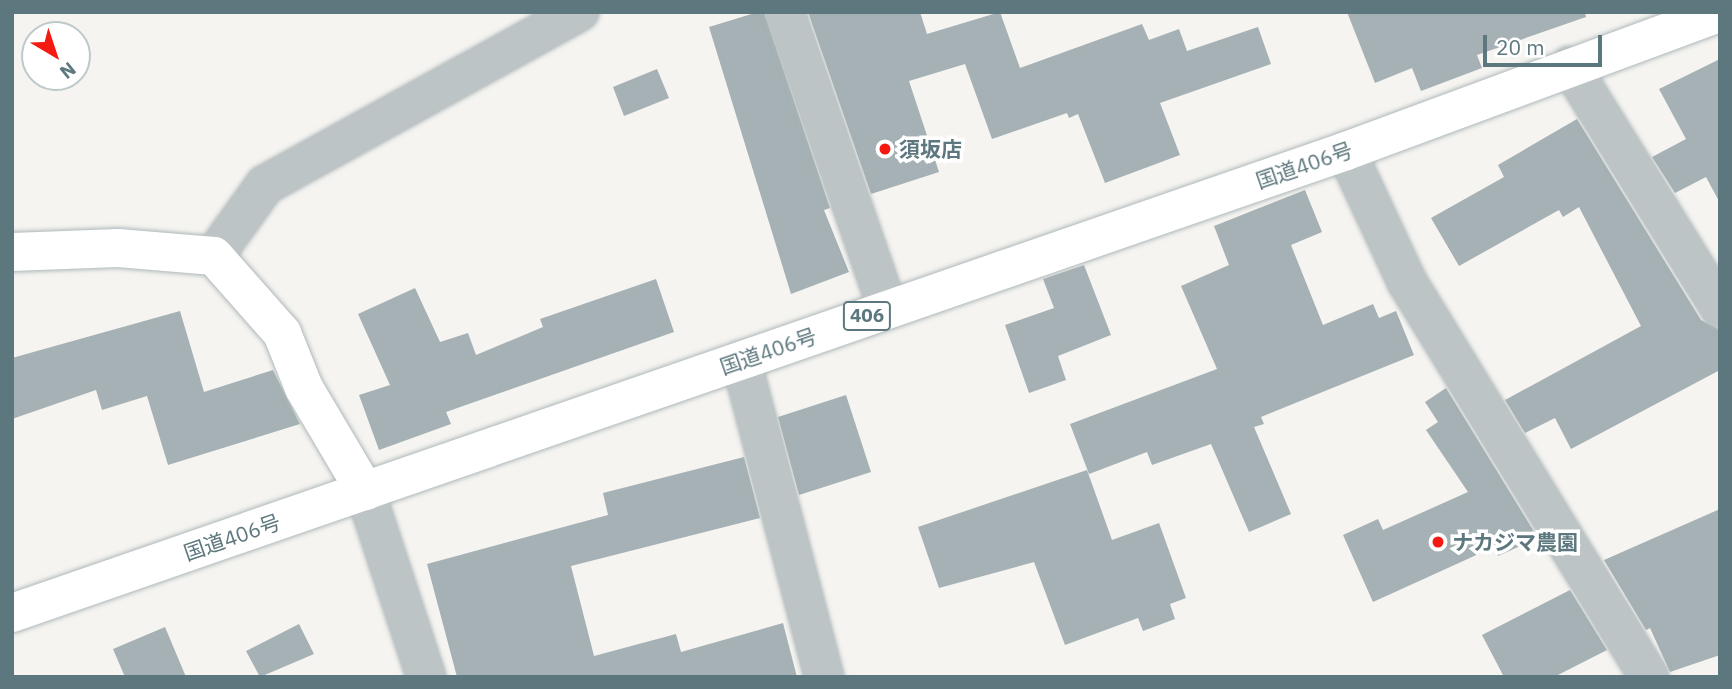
<!DOCTYPE html>
<html>
<head>
<meta charset="utf-8">
<style>
	body { margin:0 }
	#map { position:relative; width:1732px; height:689px; overflow:hidden; background:#f5f4f0; font-family:"IBM Plex Sans","Noto Sans JP",sans-serif }
	div>[style] { position:absolute }
	.building>* { inset:0; background:#a5b1b4 }
	.roads { filter:drop-shadow(0 0 2px #afb8bb) drop-shadow(0 0 2px #afb8bb) }
	.street>* { height:38px; margin:-19px; padding:0 19px; transform-origin:19px; border-radius:19px; background:#bdc4c6 }
	.secondary>* { height:38px; margin:-19px; padding:0 19px; transform-origin:19px; border-radius:19px; background:#fff }
	.highway>* { height:38px; margin:-19px; padding:0 19px; transform-origin:19px; border-radius:19px; background:#fff }
	.dots>* { width:19px; height:19px; translate:-50% -50%; box-sizing:border-box; border:4px solid #fff; border-radius:50% }
	span { translate:-50% -50%; white-space:nowrap; text-align:center; line-height:1.15; -webkit-text-stroke:7px #fff; paint-order:stroke }
	.shield-label span { padding:2px 5px; background:#fff; border:2px solid; border-radius:5px; -webkit-text-stroke-width:0 }
	.shield-label { font-size:19px; color:#5d777e; font-weight:700 }
	.poi-label { font-size:21px; color:#5d777e; font-weight:700 }
	.left { translate:0 -50%; text-align:left }
	.street-label { font-size:21px; color:#5d777e }
	.frame { position:absolute; inset:0; border:14px solid #5d777e; pointer-events:none }
	.north { position:absolute; left:21px; top:21px; width:70px; height:70px; box-sizing:border-box; background:#fff; border:2px solid #bec9cb; border-radius:50%; rotate:141deg; font-size:19px; font-weight:700; line-height:28px; text-align:center; color:#5d777e }
	.north::after { content:''; display:block; margin:auto; width:24px; height:32px; background:#f41911; clip-path:polygon(50% 0,100% 100%,50% 72%,0 100%) }
	.scale { position:absolute; left:1483px; top:35px; width:119px; height:32px; box-sizing:border-box; border:4px solid #5d777e; border-top:0; padding-left:9px; font-size:21px; line-height:24px; white-space:nowrap; color:#5d777e; -webkit-text-stroke:5px #fff; paint-order:stroke }
</style>
</head>
<body>
<div id="map">
	<div class="building">
		<i style="clip-path:polygon(758px 12px,764px 12px,830px 208px,824px 210px,849px 272px,791px 294px,709px 27px)"></i>
		<i style="clip-path:polygon(808px 12px,920px 12px,927px 34px,1000px 12px,1020px 68px,1142px 24px,1149px 40px,1179px 29px,1187px 51px,1258px 27px,1271px 64px,1160px 103px,1180px 155px,1105px 183px,1078px 114px,1069px 118px,1067px 113px,992px 139px,965px 64px,909px 81px,939px 172px,871px 194px)"></i>
		<i style="clip-path:polygon(1347px 12px,1585px 12px,1586px 17px,1477px 55px,1482px 68px,1421px 91px,1412px 68px,1375px 83px)"></i>
		<i style="clip-path:polygon(1720px 59px,1720px 203px,1706px 177px,1675px 193px,1652px 157px,1686px 139px,1659px 89px)"></i>
		<i style="clip-path:polygon(657px 69px,669px 98px,624px 116px,613px 87px)"></i>
		<i style="clip-path:polygon(1577px 119px,1701px 320px,1720px 330px,1720px 370px,1571px 449px,1555px 418px,1525px 433px,1505px 400px,1641px 326px,1579px 207px,1563px 217px,1559px 210px,1459px 266px,1431px 218px,1504px 177px,1498px 165px)"></i>
		<i style="clip-path:polygon(1305px 190px,1322px 232px,1291px 245px,1323px 325px,1373px 304px,1379px 318px,1396px 311px,1414px 355px,1261px 417px,1264px 424px,1254px 427px,1291px 514px,1249px 532px,1211px 444px,1152px 465px,1147px 452px,1089px 474px,1070px 424px,1217px 369px,1181px 286px,1229px 265px,1214px 226px)"></i>
		<i style="clip-path:polygon(1084px 265px,1111px 335px,1058px 356px,1066px 380px,1029px 393px,1005px 325px,1054px 308px,1043px 279px)"></i>
		<i style="clip-path:polygon(656px 279px,674px 332px,446px 412px,451px 424px,379px 450px,359px 395px,390px 385px,358px 314px,415px 288px,440px 342px,468px 333px,476px 355px,543px 327px,540px 319px)"></i>
		<i style="clip-path:polygon(180px 311px,204px 392px,273px 370px,300px 424px,168px 465px,147px 396px,102px 410px,96px 390px,12px 419px,12px 358px)"></i>
		<i style="clip-path:polygon(1446px 388px,1538px 538px,1498px 556px,1494px 547px,1373px 602px,1343px 535px,1378px 519px,1383px 530px,1468px 492px,1426px 430px,1438px 422px,1425px 402px)"></i>
		<i style="clip-path:polygon(846px 395px,871px 472px,799px 495px,778px 417px)"></i>
		<i style="clip-path:polygon(744px 457px,760px 518px,571px 566px,594px 656px,676px 634px,681px 652px,783px 623px,797px 677px,457px 677px,427px 564px,608px 515px,603px 493px)"></i>
		<i style="clip-path:polygon(1087px 470px,1112px 540px,1159px 523px,1186px 598px,1170px 604px,1175px 619px,1143px 631px,1138px 618px,1065px 645px,1034px 562px,939px 588px,918px 527px)"></i>
		<i style="clip-path:polygon(1720px 509px,1720px 655px,1670px 672px,1650px 628px,1646px 630px,1604px 560px)"></i>
		<i style="clip-path:polygon(1570px 590px,1607px 650px,1554px 677px,1504px 677px,1482px 635px)"></i>
		<i style="clip-path:polygon(299px 624px,314px 654px,260px 677px,246px 651px)"></i>
		<i style="clip-path:polygon(165px 627px,186px 677px,125px 677px,113px 649px)"></i>
	</div>
	<div class="roads">
		<div class="street">
			<i style="left:785px;top:12px;width:314px;rotate:70.9deg"></i>
			<i style="left:1570px;top:66px;width:285px;rotate:58.2deg"></i>
			<i style="left:1346px;top:151px;width:145px;rotate:65deg"></i>
			<i style="left:1407px;top:282px;width:463px;rotate:58.5deg"></i>
			<i style="left:214px;top:256px;width:87px;rotate:-54.3deg"></i>
			<i style="left:265px;top:185px;width:359px;rotate:-28.9deg"></i>
			<i style="left:741px;top:360px;width:328px;rotate:75.3deg"></i>
			<i style="left:365px;top:491px;width:196px;rotate:71.8deg"></i>
		</div>
		<div class="secondary">
			<i style="left:12px;top:252px;width:106px;rotate:-2.2deg"></i>
			<i style="left:118px;top:248px;width:96px;rotate:4.8deg"></i>
			<i style="left:214px;top:256px;width:103px;rotate:48.6deg"></i>
			<i style="left:282px;top:333px;width:59px;rotate:68.2deg"></i>
			<i style="left:304px;top:388px;width:120px;rotate:59.4deg"></i>
		</div>
		<div class="highway">
			<i style="left:12px;top:613px;width:1412px;rotate:-19.1deg"></i>
			<i style="left:1346px;top:151px;width:399px;rotate:-20.3deg"></i>
		</div>
	</div>
	<div class="dots">
		<i style="left:885px;top:149px;background:#f41911"></i>
		<i style="left:1438px;top:542px;background:#f41911"></i>
	</div>
	<div class="shield-label">
		<span style="left:867px;top:316px">406</span>
	</div>
	<div class="poi-label">
		<span class="left" style="left:899px;top:149px">須坂店</span>
		<span class="left" style="left:1452px;top:542px">ナカジマ農園</span>
	</div>
	<div class="street-label">
		<span style="left:1304px;top:165px;rotate:-19deg">国道406号</span>
		<span style="left:768px;top:351px;rotate:-19deg">国道406号</span>
		<span style="left:232px;top:537px;rotate:-19deg">国道406号</span>
	</div>
	<div class="frame"></div>
	<div class="north">N</div>
	<div class="scale">20 m</div>
</div>
</body>
</html>
